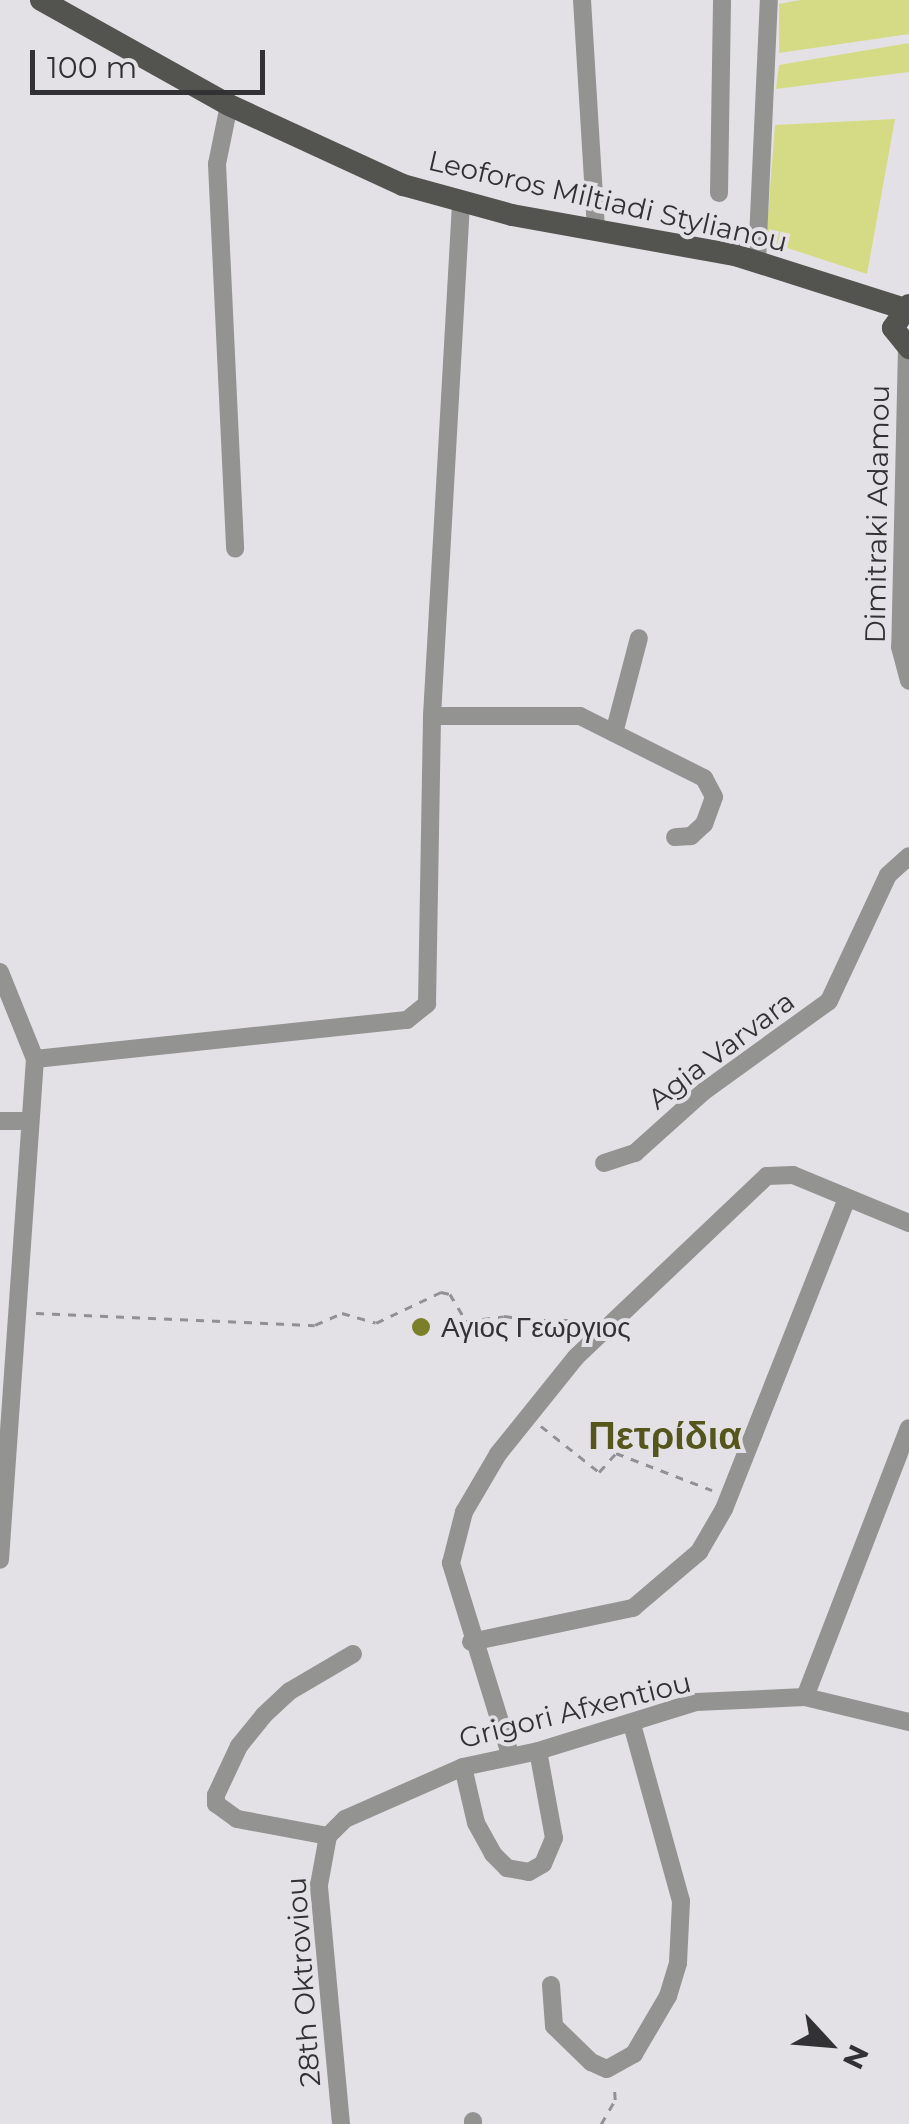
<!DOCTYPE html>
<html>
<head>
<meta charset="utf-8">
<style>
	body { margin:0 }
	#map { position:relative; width:909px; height:2124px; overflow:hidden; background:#e3e1e6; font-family:Montserrat,sans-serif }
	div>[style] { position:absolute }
	.green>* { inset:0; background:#d5db84 }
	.path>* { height:2.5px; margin-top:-1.25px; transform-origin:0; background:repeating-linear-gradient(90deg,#919094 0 8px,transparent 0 16px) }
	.minor>* { height:18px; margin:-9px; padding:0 9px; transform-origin:9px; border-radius:9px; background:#939391 }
	.major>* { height:22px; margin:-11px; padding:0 11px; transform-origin:11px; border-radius:11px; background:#53534f }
	.dots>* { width:28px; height:28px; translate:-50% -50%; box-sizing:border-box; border:5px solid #e3e1e6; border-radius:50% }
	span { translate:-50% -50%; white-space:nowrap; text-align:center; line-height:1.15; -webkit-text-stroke:8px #e3e1e6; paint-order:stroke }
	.street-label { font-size:28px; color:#323234 }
	.poi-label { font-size:28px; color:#323234 }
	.left { translate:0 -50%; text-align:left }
	.district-label { font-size:38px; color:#54561b; font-weight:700 }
	.north { position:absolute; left:779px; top:1994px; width:100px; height:100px; -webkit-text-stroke:8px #e3e1e6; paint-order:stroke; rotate:116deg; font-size:28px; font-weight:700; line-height:40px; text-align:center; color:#323234 }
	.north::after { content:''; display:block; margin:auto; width:35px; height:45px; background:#323234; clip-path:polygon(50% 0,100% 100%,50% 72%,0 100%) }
	.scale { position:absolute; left:30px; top:50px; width:235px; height:45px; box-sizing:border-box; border:5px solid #323234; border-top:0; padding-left:12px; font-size:30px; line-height:35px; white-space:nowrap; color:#323234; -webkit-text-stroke:8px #e3e1e6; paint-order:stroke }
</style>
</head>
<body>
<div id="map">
	<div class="green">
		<i style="clip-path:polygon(800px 0,909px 0,909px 34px,779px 53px,779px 4px)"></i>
		<i style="clip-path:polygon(909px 43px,909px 72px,776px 89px,779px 65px)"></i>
		<i style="clip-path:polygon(895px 119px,867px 274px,766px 241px,775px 125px)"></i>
	</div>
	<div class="path">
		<i style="left:36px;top:1313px;width:279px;rotate:2.5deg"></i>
		<i style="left:315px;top:1325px;width:30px;rotate:-24deg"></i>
		<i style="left:342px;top:1313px;width:35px;rotate:16deg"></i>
		<i style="left:376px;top:1323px;width:72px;rotate:-25.5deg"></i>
		<i style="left:441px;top:1292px;width:9px;rotate:13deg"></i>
		<i style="left:450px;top:1294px;width:31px;rotate:59deg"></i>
		<i style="left:466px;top:1321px;width:38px;rotate:-7deg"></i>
		<i style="left:504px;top:1316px;width:45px;rotate:7.6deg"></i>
		<i style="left:544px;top:1320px;width:29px"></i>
		<i style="left:541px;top:1426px;width:74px;rotate:38.4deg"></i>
		<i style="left:599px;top:1472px;width:25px;rotate:-48deg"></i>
		<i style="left:616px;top:1453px;width:103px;rotate:21.1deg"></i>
		<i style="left:601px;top:2124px;width:28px;rotate:-60deg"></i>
		<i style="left:615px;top:2100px;width:15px;rotate:-94deg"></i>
	</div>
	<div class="minor">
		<i style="left:582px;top:0;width:231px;rotate:86.5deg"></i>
		<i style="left:229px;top:105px;width:60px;rotate:101.5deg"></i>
		<i style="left:217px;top:164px;width:385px;rotate:87.3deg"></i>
		<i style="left:719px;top:193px;width:193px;rotate:-89.1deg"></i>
		<i style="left:757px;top:261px;width:261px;rotate:-87.4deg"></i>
		<i style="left:907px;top:348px;width:299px;rotate:91.3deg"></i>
		<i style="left:900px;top:647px;width:35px;rotate:75deg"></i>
		<i style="left:432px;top:716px;width:148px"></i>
		<i style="left:580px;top:716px;width:139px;rotate:26.6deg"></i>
		<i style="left:704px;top:778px;width:21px;rotate:62deg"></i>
		<i style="left:714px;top:797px;width:29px;rotate:110deg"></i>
		<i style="left:704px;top:824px;width:18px;rotate:137deg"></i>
		<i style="left:691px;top:836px;width:16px;rotate:176deg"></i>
		<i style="left:614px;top:733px;width:98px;rotate:-75.3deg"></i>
		<i style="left:0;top:972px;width:94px;rotate:68.1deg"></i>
		<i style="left:35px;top:1059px;width:502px;rotate:94deg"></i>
		<i style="left:35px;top:1059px;width:374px;rotate:-6deg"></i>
		<i style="left:407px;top:1020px;width:26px;rotate:-39deg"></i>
		<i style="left:427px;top:1004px;width:288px;rotate:-89deg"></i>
		<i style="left:432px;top:716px;width:513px;rotate:-86.76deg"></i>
		<i style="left:0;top:1121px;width:30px"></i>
		<i style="left:604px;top:1163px;width:33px;rotate:-18deg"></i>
		<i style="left:635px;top:1153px;width:91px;rotate:-41.9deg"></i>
		<i style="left:703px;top:1092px;width:155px;rotate:-35.8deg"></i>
		<i style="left:829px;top:1001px;width:139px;rotate:-64.9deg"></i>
		<i style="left:888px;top:875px;width:28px;rotate:-42deg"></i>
		<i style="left:471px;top:1642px;width:166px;rotate:-11.9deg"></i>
		<i style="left:633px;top:1608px;width:87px;rotate:-40.3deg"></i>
		<i style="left:699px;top:1552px;width:50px;rotate:-59.8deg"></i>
		<i style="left:724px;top:1509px;width:334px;rotate:-68.4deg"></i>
		<i style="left:805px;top:1697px;width:288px;rotate:-68.9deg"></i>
		<i style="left:510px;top:1754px;width:200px;rotate:-107.2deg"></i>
		<i style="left:451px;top:1563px;width:53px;rotate:-75.7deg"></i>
		<i style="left:464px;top:1512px;width:67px;rotate:-59.6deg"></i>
		<i style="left:498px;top:1454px;width:124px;rotate:-51.2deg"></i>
		<i style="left:576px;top:1357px;width:263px;rotate:-43.5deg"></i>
		<i style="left:767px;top:1176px;width:26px;rotate:-2deg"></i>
		<i style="left:793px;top:1175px;width:126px;rotate:22.5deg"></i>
		<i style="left:463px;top:1767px;width:57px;rotate:76.9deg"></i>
		<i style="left:476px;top:1823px;width:35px;rotate:61deg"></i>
		<i style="left:493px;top:1854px;width:20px;rotate:45deg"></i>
		<i style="left:507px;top:1868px;width:22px;rotate:10deg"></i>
		<i style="left:529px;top:1872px;width:16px;rotate:-30deg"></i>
		<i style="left:543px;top:1864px;width:28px;rotate:-67deg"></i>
		<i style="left:554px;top:1838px;width:88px;rotate:-100.4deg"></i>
		<i style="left:328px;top:1836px;width:93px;rotate:-169.4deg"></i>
		<i style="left:237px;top:1819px;width:26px;rotate:-144deg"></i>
		<i style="left:216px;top:1804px;width:9px;rotate:-90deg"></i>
		<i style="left:216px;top:1795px;width:54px;rotate:-64.9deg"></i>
		<i style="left:239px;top:1746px;width:40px;rotate:-51deg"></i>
		<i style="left:264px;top:1715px;width:35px;rotate:-43deg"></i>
		<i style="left:290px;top:1691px;width:73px;rotate:-30.4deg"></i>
		<i style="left:551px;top:1985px;width:41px;rotate:85.8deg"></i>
		<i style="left:554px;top:2026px;width:52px;rotate:44.2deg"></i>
		<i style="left:591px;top:2062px;width:17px;rotate:24deg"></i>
		<i style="left:607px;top:2069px;width:31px;rotate:-29deg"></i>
		<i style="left:634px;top:2054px;width:67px;rotate:-59.6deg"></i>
		<i style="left:668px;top:1996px;width:34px;rotate:-73deg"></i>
		<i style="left:678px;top:1963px;width:62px;rotate:-87.2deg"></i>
		<i style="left:681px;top:1901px;width:184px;rotate:-105.5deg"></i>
		<i style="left:473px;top:2121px;width:3px;rotate:90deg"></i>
		<i style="left:341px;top:2124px;width:240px;rotate:-95.3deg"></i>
		<i style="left:319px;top:1885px;width:50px;rotate:-79.6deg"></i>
		<i style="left:328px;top:1836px;width:24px;rotate:-45deg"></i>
		<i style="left:345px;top:1819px;width:129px;rotate:-23.8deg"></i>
		<i style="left:463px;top:1767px;width:77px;rotate:-12deg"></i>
		<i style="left:538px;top:1751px;width:165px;rotate:-17.2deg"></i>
		<i style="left:696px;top:1702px;width:109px;rotate:-2.6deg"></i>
		<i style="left:805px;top:1697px;width:107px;rotate:13.5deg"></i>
	</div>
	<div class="major">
		<i style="left:41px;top:0;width:215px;rotate:29.2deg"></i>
		<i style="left:229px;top:105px;width:192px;rotate:24.7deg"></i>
		<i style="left:403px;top:185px;width:113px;rotate:15.4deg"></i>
		<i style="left:512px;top:215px;width:227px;rotate:10.2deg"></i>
		<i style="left:735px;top:255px;width:175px;rotate:17.6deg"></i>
		<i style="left:909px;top:305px;width:28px;rotate:125deg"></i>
		<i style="left:893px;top:328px;width:26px;rotate:51deg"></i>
	</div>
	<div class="dots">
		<i style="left:421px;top:1327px;background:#7c7f29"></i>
	</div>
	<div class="street-label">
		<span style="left:608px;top:201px;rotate:13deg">Leoforos Miltiadi Stylianou</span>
		<span style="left:877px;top:514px;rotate:-89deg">Dimitraki Adamou</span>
		<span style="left:721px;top:1050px;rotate:-37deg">Agia Varvara</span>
		<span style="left:575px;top:1710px;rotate:-14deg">Grigori Afxentiou</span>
		<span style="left:303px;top:1982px;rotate:-94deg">28th Oktroviou</span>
	</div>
	<div class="poi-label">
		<span class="left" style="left:441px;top:1327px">Αγιος Γεωργιος</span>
	</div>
	<div class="district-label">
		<span style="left:665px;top:1436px">Πετρίδια</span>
	</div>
	<div class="north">N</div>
	<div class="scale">100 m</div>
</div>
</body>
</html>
